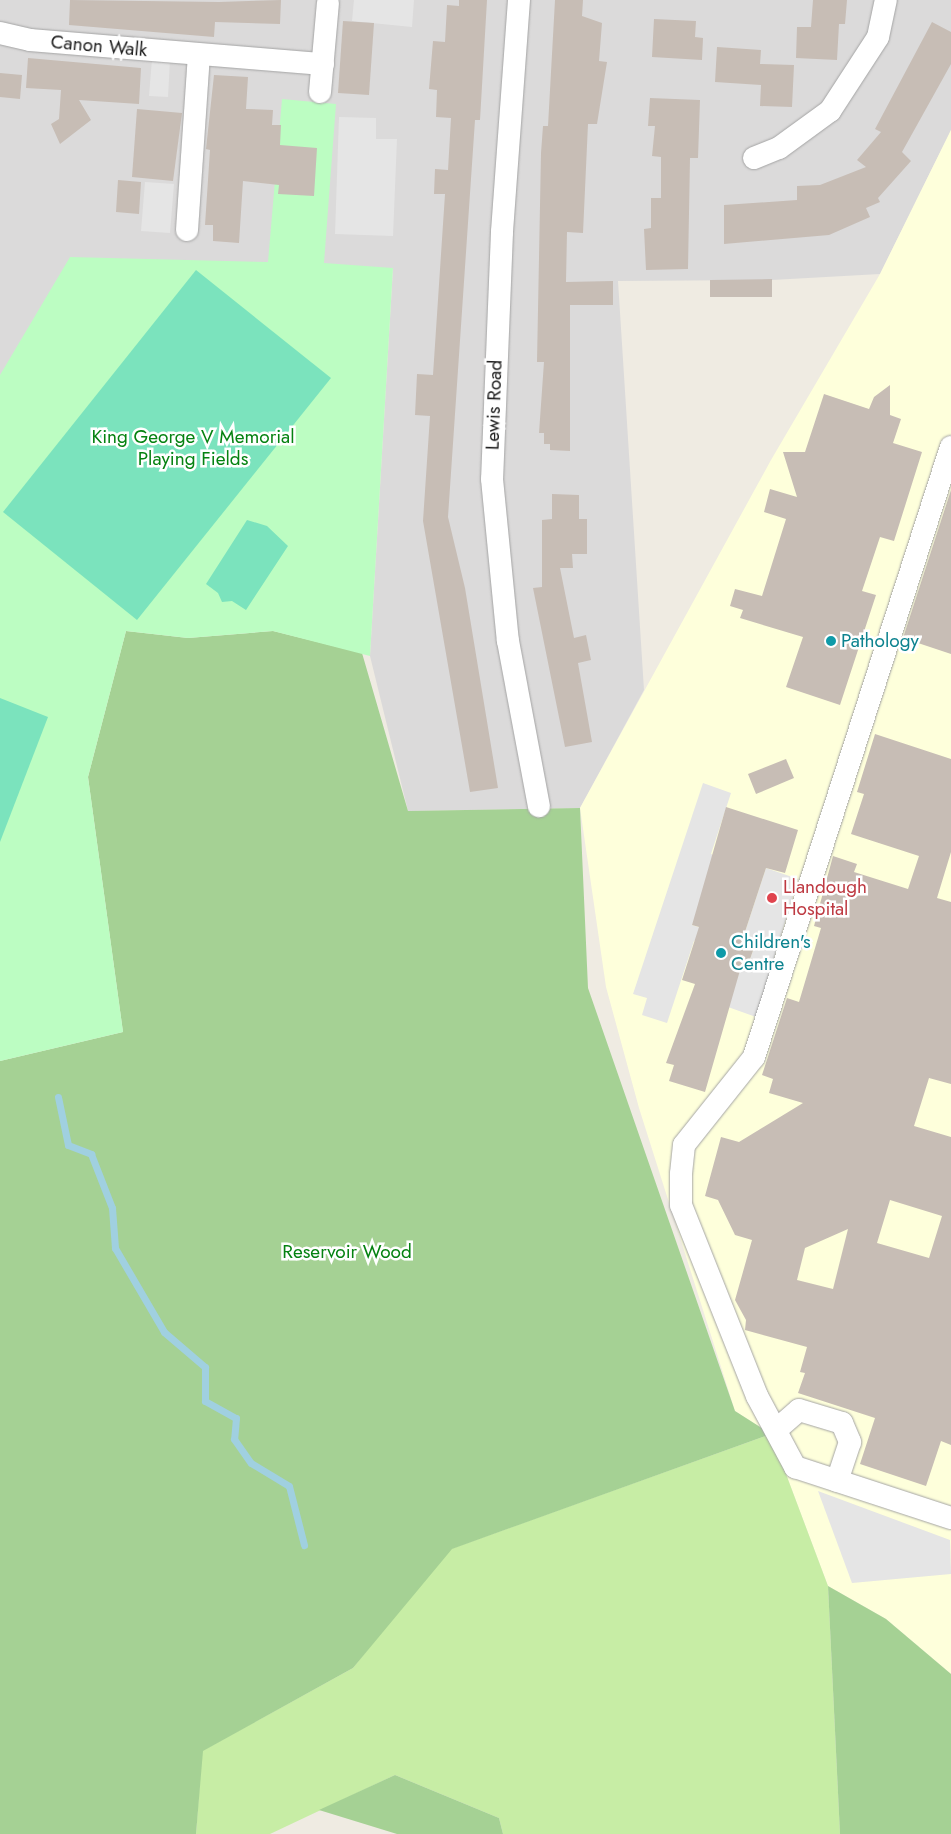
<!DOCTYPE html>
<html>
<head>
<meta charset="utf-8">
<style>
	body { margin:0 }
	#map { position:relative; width:951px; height:1834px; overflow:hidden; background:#efebe2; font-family:Jost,sans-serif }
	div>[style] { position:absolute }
	.residential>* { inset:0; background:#dbdada }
	.education>* { inset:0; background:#feffdb }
	.grass>* { inset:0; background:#c7eda5 }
	.forest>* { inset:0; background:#a5d194 }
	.park>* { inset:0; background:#bcfdc2 }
	.pitch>* { inset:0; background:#7be3bd }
	.parking>* { inset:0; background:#e5e5e5 }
	.stream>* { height:7px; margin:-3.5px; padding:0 3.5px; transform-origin:3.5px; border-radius:3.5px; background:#a0d0e0 }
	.building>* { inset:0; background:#c7bdb5 }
	.roads { filter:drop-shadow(0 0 1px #a4a4a4) drop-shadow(0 0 1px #a4a4a4) }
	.street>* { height:22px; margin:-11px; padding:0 11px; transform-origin:11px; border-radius:11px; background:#fff }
	.dots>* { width:14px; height:14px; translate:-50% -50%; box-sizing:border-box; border:2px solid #fff; border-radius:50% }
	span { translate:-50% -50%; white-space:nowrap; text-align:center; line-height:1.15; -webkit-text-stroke:5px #fff; paint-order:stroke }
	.street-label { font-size:19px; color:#1d1d1d }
	.park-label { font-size:19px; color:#058211 }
	.culture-label { font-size:19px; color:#0d838f }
	.left { translate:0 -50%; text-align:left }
	.health-label { font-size:19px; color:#be3a42 }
</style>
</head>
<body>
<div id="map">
	<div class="residential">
		<i style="clip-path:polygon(0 0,951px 0,951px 130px,880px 274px,772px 280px,618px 281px,644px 690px,580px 808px,408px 811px,370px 656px,393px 268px,0 375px)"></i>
	</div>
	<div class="education">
		<i style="clip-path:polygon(951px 130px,951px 1674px,886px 1619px,828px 1586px,771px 1434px,735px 1411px,639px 1108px,606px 987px,580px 808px,771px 460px,880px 274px)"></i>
	</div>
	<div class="grass">
		<i style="clip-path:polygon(771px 1434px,828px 1586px,840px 1834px,503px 1834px,499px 1818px,395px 1775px,270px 1834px,196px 1834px,202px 1751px,353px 1668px,445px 1551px)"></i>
	</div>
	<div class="forest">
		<i style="clip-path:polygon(126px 631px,188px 638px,273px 631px,362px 653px,408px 811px,580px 808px,588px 988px,735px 1411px,771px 1434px,452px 1549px,353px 1668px,203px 1751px,196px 1834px,0 1834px,0 1061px,123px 1032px,88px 777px)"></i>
		<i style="clip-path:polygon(828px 1586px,886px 1619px,951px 1674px,951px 1834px,840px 1834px)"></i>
		<i style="clip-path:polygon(395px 1775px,499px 1818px,503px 1834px,397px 1834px,319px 1810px)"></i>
	</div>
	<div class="park">
		<i style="clip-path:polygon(282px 99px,336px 104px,324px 263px,393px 268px,370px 656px,273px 631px,188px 638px,126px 631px,88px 777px,123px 1032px,0 1061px,0 375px,70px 257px,268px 262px)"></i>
	</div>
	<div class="pitch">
		<i style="clip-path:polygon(196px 270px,331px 378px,137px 620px,3px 512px)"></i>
		<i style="clip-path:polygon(247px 520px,267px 526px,288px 546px,246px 610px,232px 601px,222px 602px,218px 593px,206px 584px)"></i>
		<i style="clip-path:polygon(0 698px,48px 717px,0 842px)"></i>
	</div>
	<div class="parking">
		<i style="clip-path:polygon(354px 0,414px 0,412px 27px,352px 21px)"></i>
		<i style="clip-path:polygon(152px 59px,170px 60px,168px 97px,149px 96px)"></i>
		<i style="clip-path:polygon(339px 117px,376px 118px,376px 139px,397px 139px,393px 236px,335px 234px)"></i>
		<i style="clip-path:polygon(145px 182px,174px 184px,170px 233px,141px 231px)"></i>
		<i style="clip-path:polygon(703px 783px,731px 793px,711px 854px,724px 859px,692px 925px,713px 932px,694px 941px,667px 1023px,642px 1015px,647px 998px,633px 994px)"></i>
		<i style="clip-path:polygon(766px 868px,798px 879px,756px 1017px,728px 1007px,743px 960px,749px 962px,756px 942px,743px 938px)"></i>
		<i style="clip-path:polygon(818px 1491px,950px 1540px,951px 1574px,852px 1583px)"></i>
	</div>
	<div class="stream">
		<i style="left:58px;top:1097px;width:49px;rotate:78.2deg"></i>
		<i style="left:68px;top:1145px;width:25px;rotate:21deg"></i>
		<i style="left:91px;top:1154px;width:58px;rotate:68.7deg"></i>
		<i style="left:112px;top:1208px;width:40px;rotate:85.7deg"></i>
		<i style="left:115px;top:1248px;width:97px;rotate:59.7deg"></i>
		<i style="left:164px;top:1332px;width:54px;rotate:40.5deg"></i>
		<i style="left:205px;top:1367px;width:34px;rotate:90deg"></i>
		<i style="left:205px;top:1401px;width:35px;rotate:29deg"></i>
		<i style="left:236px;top:1418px;width:21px;rotate:95deg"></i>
		<i style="left:234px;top:1439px;width:29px;rotate:55deg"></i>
		<i style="left:251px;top:1463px;width:44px;rotate:31.2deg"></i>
		<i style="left:289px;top:1486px;width:61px;rotate:75.7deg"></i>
	</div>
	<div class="building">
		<i style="clip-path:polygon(70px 0,219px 2px,281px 0,280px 24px,215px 22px,214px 37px,69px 25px)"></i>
		<i style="clip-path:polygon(459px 0,487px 0,480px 120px,475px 120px,448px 517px,465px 588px,498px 788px,470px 792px,423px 521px,430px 416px,415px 415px,417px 374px,433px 375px,445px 194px,434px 194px,435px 169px,448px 170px,451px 118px,436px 117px,437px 90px,429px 89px,433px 41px,445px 42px,447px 5px,459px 6px)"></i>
		<i style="clip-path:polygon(555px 0,583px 0,582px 16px,602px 23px,599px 61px,607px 62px,597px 124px,588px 124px,583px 233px,567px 232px,566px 282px,613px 281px,613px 305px,570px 305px,570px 451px,550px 450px,550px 444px,544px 444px,544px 433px,539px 433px,544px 362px,537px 362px,541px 153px,543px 126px,548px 126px)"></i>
		<i style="clip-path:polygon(813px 0,847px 0,845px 24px,839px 24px,837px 60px,796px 58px,797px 27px,811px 27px)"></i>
		<i style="clip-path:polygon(654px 19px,696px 21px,695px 37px,703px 38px,702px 60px,652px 57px)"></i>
		<i style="clip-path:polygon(343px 21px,374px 23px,369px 95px,338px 93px)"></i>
		<i style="clip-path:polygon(932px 22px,951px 32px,951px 64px,902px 152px,911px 161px,878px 198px,880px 202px,866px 208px,870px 217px,829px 235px,724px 244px,724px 205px,797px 200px,797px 186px,820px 185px,866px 167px,857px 160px,881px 132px,875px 129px)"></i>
		<i style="clip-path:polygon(717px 47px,761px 50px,760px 64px,794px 65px,792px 107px,760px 106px,761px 85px,715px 82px)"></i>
		<i style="clip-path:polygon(28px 58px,141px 68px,139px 104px,79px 100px,91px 120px,60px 144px,51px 124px,59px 119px,61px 90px,26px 88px)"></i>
		<i style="clip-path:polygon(0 73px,22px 75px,20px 99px,0 97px)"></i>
		<i style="clip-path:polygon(214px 75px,248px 77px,246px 109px,273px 110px,272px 125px,281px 125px,280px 145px,317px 148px,314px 196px,278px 194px,279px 185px,243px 181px,239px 243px,213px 241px,213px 225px,205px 225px,210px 150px,206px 149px)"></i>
		<i style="clip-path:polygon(650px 98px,700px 100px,698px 158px,690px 158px,688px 269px,646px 270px,644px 229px,651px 228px,651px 198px,661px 198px,661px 157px,652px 156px,655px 126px,648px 126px)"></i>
		<i style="clip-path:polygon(137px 109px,182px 113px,173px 181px,132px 177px)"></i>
		<i style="clip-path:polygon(118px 180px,141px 182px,139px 214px,116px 212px)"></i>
		<i style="clip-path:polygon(772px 279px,772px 297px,710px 297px,710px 280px)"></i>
		<i style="clip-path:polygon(890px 385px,890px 415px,901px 419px,893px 443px,922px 452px,894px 541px,880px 537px,862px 591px,876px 595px,840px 705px,786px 687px,803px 637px,740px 618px,743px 610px,730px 606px,735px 589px,762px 596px,786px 519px,764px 512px,770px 489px,797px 497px,783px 452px,805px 452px,824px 394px,869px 409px,874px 397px)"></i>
		<i style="clip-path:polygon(951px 490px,951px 654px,903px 638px)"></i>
		<i style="clip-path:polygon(552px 494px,579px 495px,579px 519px,587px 519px,587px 554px,572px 554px,573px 568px,560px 568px,574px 638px,586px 635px,591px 660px,578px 663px,592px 742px,565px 747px,533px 588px,542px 587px,542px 520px,552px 519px)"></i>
		<i style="clip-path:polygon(evenodd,875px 734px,951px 759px,951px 852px,937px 898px,951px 902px,951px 1084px,929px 1078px,914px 1126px,951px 1137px,951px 1445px,941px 1441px,926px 1486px,860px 1464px,875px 1418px,798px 1393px,805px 1373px,800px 1372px,807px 1347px,745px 1330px,746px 1320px,735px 1300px,752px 1240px,735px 1235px,718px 1200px,705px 1196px,721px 1137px,739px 1142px,803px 1103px,769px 1093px,773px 1079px,762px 1075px,787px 998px,799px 1002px,821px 928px,814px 926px,833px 856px,857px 864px,854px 872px,908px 889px,919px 856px,851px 834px,864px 794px,857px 792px,875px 734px,890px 1200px,942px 1216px,929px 1258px,877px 1243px,890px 1200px,875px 734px,848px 1229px,833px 1289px,797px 1280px,805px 1248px,848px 1229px)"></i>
		<i style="clip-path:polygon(786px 759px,794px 778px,756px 794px,748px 774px)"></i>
		<i style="clip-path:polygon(726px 807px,798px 830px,785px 873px,766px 868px,743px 938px,756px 942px,749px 962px,743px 960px,705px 1092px,669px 1081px,674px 1065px,666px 1063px,695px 984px,682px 980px,699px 927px,692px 925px)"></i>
	</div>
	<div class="roads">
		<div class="street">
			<i style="left:519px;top:0;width:233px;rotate:94.2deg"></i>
			<i style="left:502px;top:232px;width:247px;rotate:92.3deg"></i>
			<i style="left:492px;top:479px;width:163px;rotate:84.4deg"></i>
			<i style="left:508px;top:641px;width:168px;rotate:79.4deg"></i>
			<i style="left:0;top:33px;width:31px;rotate:13deg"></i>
			<i style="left:30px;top:40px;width:294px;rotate:4.7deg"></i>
			<i style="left:320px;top:92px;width:89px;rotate:-84.9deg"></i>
			<i style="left:754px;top:158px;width:27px;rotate:-22deg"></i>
			<i style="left:779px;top:148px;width:63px;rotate:-36deg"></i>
			<i style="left:830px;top:111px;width:88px;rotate:-57deg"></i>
			<i style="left:878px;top:37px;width:38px;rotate:-78deg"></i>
			<i style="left:187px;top:230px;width:175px;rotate:-86.1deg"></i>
			<i style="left:951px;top:447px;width:641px;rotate:107.9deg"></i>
			<i style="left:754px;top:1057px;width:112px;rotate:128.5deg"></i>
			<i style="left:684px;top:1145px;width:29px;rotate:96deg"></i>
			<i style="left:681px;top:1174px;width:31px;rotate:90deg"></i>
			<i style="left:681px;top:1205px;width:206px;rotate:68.3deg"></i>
			<i style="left:757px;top:1396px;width:81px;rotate:61.8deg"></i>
			<i style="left:795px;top:1467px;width:164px;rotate:18.1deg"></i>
			<i style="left:776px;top:1430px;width:30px;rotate:-41deg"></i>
			<i style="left:799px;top:1410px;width:45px;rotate:16.8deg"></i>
			<i style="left:842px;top:1423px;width:21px;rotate:67deg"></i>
			<i style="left:850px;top:1442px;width:41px;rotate:108.4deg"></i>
		</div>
	</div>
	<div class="dots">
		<i style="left:831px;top:641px;background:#0f9aa8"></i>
		<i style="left:772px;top:898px;background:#e0444e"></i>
		<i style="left:721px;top:953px;background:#0f9aa8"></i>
	</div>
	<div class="street-label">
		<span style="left:99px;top:46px;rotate:5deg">Canon Walk</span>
		<span style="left:494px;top:405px;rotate:-88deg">Lewis Road</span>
	</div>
	<div class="park-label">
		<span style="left:193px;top:448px">King George V Memorial<br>Playing Fields</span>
		<span style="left:347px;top:1252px">Reservoir Wood</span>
	</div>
	<div class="culture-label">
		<span class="left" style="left:841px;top:641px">Pathology</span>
		<span class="left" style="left:731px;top:953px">Children's<br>Centre</span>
	</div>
	<div class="health-label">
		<span class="left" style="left:783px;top:898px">Llandough<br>Hospital</span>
	</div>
</div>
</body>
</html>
